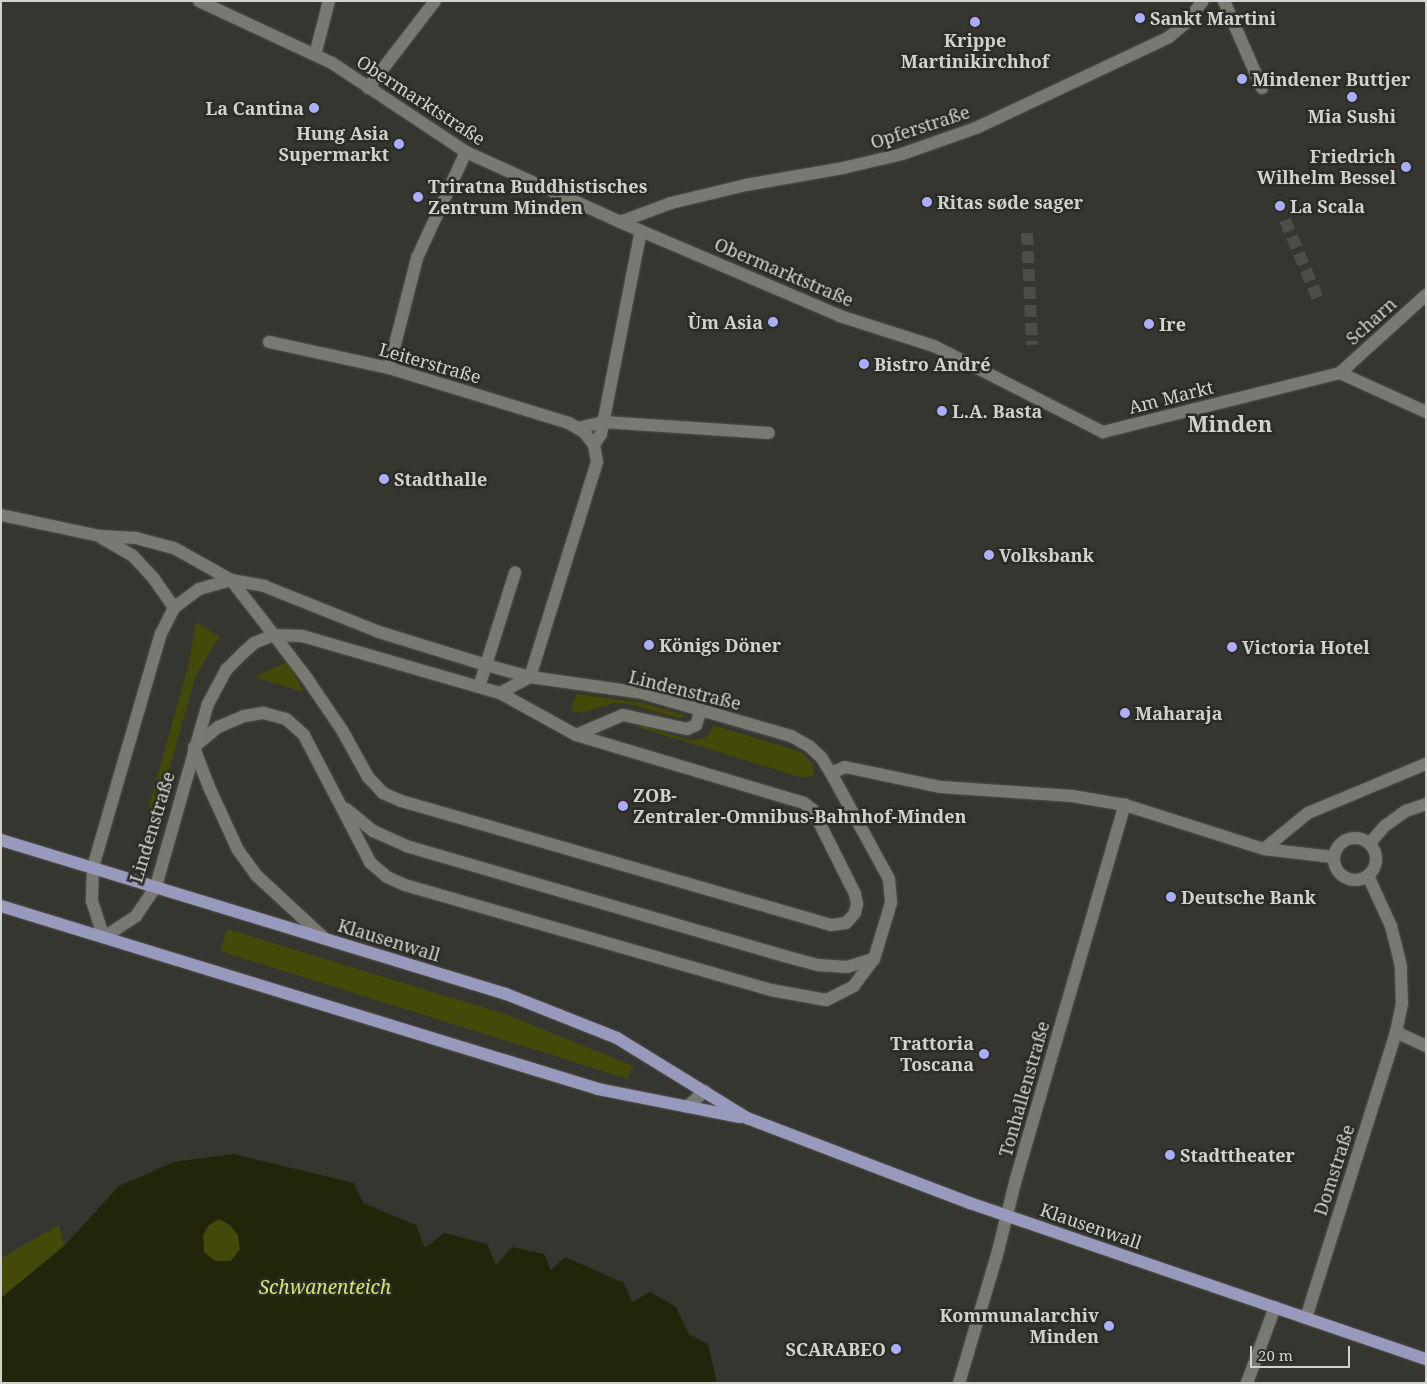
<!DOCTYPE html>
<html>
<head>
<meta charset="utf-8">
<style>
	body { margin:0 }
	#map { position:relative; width:1427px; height:1384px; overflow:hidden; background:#35362f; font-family:"Noto Serif",serif }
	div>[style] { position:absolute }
	.green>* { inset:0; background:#444909 }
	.water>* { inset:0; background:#222509 }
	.minor-tunnel>* { height:12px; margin-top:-6px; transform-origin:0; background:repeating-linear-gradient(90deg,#4c4d47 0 12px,transparent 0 18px) }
	.roads { filter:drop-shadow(0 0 1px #52534e) drop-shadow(0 0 1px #52534e) }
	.minor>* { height:12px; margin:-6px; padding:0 6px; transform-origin:6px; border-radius:6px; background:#787971 }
	.minor>.ring { margin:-6px; padding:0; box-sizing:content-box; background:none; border:12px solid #787971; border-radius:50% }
	.major>* { height:12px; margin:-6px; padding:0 6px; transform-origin:6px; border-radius:6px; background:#979abd }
	.dots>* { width:14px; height:14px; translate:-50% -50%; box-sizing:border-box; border:2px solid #2b2c25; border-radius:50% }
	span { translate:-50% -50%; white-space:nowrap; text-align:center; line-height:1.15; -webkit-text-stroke:5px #2b2c25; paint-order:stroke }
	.poi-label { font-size:18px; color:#d1d2ce; font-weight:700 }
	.left { translate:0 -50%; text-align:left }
	.right { translate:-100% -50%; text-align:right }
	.street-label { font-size:18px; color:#d1d2ce }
	.water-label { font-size:19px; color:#d9e571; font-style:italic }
	.district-label { font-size:22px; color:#d1d2ce; font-weight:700 }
	.frame { position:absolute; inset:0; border:2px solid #d1d2ce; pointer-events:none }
	.scale { position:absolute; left:1250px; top:1346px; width:100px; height:22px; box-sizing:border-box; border:2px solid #d1d2ce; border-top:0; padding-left:6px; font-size:15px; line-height:18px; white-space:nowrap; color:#d1d2ce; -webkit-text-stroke:4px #2b2c25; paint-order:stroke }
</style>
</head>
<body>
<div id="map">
	<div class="green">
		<i style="clip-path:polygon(196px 622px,219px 637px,196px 675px,157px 812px,148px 809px,188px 667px)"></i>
		<i style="clip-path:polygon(284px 663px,289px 664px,303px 692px,255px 677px)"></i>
		<i style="clip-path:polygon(576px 694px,643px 703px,687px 716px,679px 718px,629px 704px,614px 703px,582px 713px,571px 711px)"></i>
		<i style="clip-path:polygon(638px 725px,690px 740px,705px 738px,711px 731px,713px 725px,801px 752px,813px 764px,814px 775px,807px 778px,800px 777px,637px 727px)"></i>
		<i style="clip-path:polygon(227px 929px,505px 1014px,633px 1066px,628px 1079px,220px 951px)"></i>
		<i style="clip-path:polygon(219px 1219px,230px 1225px,238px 1235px,240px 1249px,231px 1261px,215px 1261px,204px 1252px,203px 1235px,209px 1225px)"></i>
		<i style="clip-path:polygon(59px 1225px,64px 1246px,1px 1298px,1px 1258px)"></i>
	</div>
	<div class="water">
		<i style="clip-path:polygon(evenodd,233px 1154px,354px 1183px,363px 1203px,416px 1225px,425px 1248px,444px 1233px,487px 1244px,496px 1265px,512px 1247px,544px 1254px,551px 1270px,565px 1257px,624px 1283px,632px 1302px,650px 1292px,676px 1307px,689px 1334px,708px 1344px,717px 1383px,1px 1383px,1px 1298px,64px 1246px,119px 1186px,174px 1162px,233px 1154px,219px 1219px,230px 1225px,238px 1235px,240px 1249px,231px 1261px,215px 1261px,204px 1252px,203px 1235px,209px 1225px,219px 1219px)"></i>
	</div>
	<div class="minor-tunnel">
		<i style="left:1285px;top:220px;width:86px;rotate:67.3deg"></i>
		<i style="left:1027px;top:233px;width:112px;rotate:87.4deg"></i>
	</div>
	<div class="roads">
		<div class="minor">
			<i style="left:199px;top:1px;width:147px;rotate:25deg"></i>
			<i style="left:332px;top:63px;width:161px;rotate:33.6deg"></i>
			<i style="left:466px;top:152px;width:169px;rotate:24.4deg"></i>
			<i style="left:620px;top:222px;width:239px;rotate:23.1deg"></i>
			<i style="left:840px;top:316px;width:99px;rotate:17.7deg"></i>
			<i style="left:934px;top:346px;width:190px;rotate:27deg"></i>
			<i style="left:1103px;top:432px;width:244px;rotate:-14deg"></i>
			<i style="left:1340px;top:373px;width:94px;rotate:24.4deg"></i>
			<i style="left:1224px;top:1px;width:95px;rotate:66.4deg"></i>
			<i style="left:315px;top:55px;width:56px;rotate:-75.5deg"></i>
			<i style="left:368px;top:88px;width:110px;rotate:-52.4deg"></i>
			<i style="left:620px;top:222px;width:54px;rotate:-20.4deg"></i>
			<i style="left:671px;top:203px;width:77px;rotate:-13.5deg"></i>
			<i style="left:746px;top:185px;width:98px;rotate:-9.9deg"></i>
			<i style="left:843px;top:168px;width:61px;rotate:-13.3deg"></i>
			<i style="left:902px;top:154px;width:78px;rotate:-19.4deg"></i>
			<i style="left:976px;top:128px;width:213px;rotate:-25.2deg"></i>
			<i style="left:1169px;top:37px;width:23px;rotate:-40deg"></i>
			<i style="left:1187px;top:22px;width:26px;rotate:-53deg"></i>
			<i style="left:269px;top:342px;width:123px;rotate:12.2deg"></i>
			<i style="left:389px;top:368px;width:188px;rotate:17deg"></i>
			<i style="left:569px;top:423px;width:17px;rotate:31deg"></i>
			<i style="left:584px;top:432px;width:16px;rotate:52deg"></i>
			<i style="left:594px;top:445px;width:17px;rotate:80deg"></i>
			<i style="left:597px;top:462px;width:225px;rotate:107.3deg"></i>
			<i style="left:389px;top:368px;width:114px;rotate:-75.7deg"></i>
			<i style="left:417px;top:258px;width:117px;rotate:-65.2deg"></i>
			<i style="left:1340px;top:373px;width:116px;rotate:-42.2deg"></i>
			<i style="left:578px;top:428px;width:26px;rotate:-13deg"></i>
			<i style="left:603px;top:422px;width:166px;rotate:3.8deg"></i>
			<i style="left:594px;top:445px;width:13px;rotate:-58deg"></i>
			<i style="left:601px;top:434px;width:207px;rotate:-78.9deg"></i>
			<i style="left:1px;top:515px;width:101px;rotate:12deg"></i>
			<i style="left:100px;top:536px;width:36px;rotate:3deg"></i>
			<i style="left:136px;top:538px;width:39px;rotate:15deg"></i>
			<i style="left:174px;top:548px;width:65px;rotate:29.3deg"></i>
			<i style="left:231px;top:580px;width:34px;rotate:10deg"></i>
			<i style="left:264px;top:586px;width:124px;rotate:21.8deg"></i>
			<i style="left:379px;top:632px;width:112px;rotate:17.1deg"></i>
			<i style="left:486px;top:665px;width:46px;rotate:15.3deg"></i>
			<i style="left:530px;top:677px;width:113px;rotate:8.1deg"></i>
			<i style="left:642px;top:693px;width:155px;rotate:16.1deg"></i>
			<i style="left:791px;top:736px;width:21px;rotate:29deg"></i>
			<i style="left:809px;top:746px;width:16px;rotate:43deg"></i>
			<i style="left:821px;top:757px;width:19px;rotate:58deg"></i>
			<i style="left:831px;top:773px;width:121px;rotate:61.3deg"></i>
			<i style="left:889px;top:879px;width:24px;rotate:85deg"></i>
			<i style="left:891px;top:903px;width:59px;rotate:106.9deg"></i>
			<i style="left:874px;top:959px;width:34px;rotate:127deg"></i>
			<i style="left:854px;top:986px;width:31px;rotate:153deg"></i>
			<i style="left:826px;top:1000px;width:56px;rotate:-169.7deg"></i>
			<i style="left:771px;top:990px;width:381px;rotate:-164deg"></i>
			<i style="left:405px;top:885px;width:20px;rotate:-156deg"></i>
			<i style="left:387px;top:877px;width:23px;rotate:-139deg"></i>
			<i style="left:370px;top:862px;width:143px;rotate:-117.5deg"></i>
			<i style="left:304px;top:735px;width:24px;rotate:-138deg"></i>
			<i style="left:286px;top:719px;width:24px;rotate:-165deg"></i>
			<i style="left:263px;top:713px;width:19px;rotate:171deg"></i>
			<i style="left:244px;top:716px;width:28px;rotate:157deg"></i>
			<i style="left:218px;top:727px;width:31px;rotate:140deg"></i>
			<i style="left:102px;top:538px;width:34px;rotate:30deg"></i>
			<i style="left:132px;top:555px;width:33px;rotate:47deg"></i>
			<i style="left:154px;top:579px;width:35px;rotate:55deg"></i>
			<i style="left:231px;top:580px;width:33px;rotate:164deg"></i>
			<i style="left:199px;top:589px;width:31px;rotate:143deg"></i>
			<i style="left:174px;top:608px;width:28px;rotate:117deg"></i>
			<i style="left:161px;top:633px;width:244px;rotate:106.2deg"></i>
			<i style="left:93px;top:867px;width:34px;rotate:92deg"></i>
			<i style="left:92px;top:901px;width:38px;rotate:72deg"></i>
			<i style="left:104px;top:937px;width:38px;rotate:-33deg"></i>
			<i style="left:136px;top:916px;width:36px;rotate:-56deg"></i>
			<i style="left:156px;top:886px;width:189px;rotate:-74.1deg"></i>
			<i style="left:208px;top:704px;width:40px;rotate:-62deg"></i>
			<i style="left:227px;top:669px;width:23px;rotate:-45deg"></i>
			<i style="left:243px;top:653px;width:15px;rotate:-42deg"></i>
			<i style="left:254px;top:643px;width:22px;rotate:-22deg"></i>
			<i style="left:274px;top:635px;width:28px;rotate:2deg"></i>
			<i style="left:302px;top:636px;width:206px;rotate:16.1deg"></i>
			<i style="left:500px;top:693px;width:87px;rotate:28.9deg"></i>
			<i style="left:576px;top:735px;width:238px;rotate:16.6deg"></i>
			<i style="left:804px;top:803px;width:11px;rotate:38deg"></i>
			<i style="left:813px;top:810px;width:94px;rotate:63.4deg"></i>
			<i style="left:855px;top:894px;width:10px;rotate:79deg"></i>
			<i style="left:857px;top:904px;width:9px;rotate:103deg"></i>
			<i style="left:855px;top:913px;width:13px;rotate:132deg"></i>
			<i style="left:846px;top:923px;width:15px;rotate:172deg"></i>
			<i style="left:831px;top:925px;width:448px;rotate:-163.9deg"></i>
			<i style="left:401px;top:801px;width:20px;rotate:-156deg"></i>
			<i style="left:383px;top:793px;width:22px;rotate:-133deg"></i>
			<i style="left:368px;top:777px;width:54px;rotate:-119deg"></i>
			<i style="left:342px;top:730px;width:64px;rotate:-124.2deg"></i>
			<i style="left:306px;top:677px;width:53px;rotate:-127.3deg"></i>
			<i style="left:274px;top:635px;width:70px;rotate:-128deg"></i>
			<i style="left:479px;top:687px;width:120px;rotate:-72.5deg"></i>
			<i style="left:500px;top:693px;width:34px;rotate:-28deg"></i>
			<i style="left:576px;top:735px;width:51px;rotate:-23.1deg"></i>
			<i style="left:623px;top:715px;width:66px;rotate:12.3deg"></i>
			<i style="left:687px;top:729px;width:10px;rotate:-24deg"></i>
			<i style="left:696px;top:725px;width:16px;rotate:-72deg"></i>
			<i style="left:194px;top:748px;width:42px;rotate:69deg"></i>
			<i style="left:209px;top:787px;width:69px;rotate:65.3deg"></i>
			<i style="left:238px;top:850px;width:31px;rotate:54deg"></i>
			<i style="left:256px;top:875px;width:93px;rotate:42.8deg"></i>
			<i style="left:831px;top:773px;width:15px;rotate:-23deg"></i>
			<i style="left:845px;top:767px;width:98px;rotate:11.8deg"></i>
			<i style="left:941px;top:787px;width:131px;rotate:3.9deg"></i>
			<i style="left:1072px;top:796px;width:54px;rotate:9.6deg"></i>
			<i style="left:1125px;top:805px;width:146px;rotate:17.6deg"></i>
			<i style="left:1264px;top:849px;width:69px;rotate:6.6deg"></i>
			<i style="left:346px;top:809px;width:35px;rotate:39deg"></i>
			<i style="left:373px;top:831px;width:36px;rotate:24deg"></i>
			<i style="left:406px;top:846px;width:394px;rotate:16.2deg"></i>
			<i style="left:784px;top:956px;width:35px;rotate:15deg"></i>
			<i style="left:818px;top:965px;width:29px;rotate:4deg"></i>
			<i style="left:847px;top:967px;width:28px;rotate:-17deg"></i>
			<i class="ring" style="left:1334px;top:838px;width:30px;height:30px"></i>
			<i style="left:1370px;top:843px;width:23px;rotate:-49deg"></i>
			<i style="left:1385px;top:826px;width:26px;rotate:-36deg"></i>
			<i style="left:1406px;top:811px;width:21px;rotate:-19deg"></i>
			<i style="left:1264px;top:849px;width:57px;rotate:-39.3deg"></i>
			<i style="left:1308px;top:813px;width:128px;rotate:-22.6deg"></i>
			<i style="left:1396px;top:1032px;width:33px;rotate:25deg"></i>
			<i style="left:687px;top:1107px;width:24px;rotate:-42deg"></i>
			<i style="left:1306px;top:1318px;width:300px;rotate:-72.5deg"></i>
			<i style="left:1396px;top:1032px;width:30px;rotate:-78deg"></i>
			<i style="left:1402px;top:1003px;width:37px;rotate:-92deg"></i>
			<i style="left:1401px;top:966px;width:41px;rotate:-104deg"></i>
			<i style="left:1391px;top:926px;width:55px;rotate:-114.7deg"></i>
			<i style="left:959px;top:1383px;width:134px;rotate:-73.5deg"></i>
			<i style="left:997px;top:1255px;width:78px;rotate:-76deg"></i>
			<i style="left:1016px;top:1179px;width:390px;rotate:-73.8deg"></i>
			<i style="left:1247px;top:1383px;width:81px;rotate:-69.8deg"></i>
		</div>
		<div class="major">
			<i style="left:1px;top:840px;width:528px;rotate:16.96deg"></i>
			<i style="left:506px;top:994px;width:119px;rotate:21.6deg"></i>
			<i style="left:617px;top:1038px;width:153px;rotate:31.6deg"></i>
			<i style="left:747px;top:1118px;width:239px;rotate:20.9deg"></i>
			<i style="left:970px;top:1203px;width:482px;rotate:18.9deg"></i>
			<i style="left:1px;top:906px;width:624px;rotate:17.04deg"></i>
			<i style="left:598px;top:1089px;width:145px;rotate:11.2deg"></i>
		</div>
	</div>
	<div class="dots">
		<i style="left:1140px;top:18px;background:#abaffb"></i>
		<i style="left:975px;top:22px;background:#abaffb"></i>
		<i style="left:1242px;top:79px;background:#abaffb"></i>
		<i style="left:1352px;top:97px;background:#abaffb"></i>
		<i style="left:314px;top:108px;background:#abaffb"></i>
		<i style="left:399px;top:144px;background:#abaffb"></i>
		<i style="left:1406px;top:167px;background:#abaffb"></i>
		<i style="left:418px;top:197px;background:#abaffb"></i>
		<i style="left:927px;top:202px;background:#abaffb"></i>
		<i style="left:1280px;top:206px;background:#abaffb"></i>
		<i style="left:773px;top:322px;background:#abaffb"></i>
		<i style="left:1149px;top:324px;background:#abaffb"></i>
		<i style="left:864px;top:364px;background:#abaffb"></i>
		<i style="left:942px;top:411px;background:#abaffb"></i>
		<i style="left:384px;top:479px;background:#abaffb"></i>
		<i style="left:989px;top:555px;background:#abaffb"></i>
		<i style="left:649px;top:645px;background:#abaffb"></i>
		<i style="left:1232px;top:647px;background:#abaffb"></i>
		<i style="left:1125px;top:713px;background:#abaffb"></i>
		<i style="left:623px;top:806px;background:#abaffb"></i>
		<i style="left:1171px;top:897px;background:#abaffb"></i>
		<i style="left:984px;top:1054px;background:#abaffb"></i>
		<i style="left:1170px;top:1155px;background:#abaffb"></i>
		<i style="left:1109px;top:1326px;background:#abaffb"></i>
		<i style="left:896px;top:1349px;background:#abaffb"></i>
	</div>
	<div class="poi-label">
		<span class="left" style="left:1150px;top:18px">Sankt Martini</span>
		<span style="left:975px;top:51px">Krippe<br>Martinikirchhof</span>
		<span class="left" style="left:1252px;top:79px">Mindener Buttjer</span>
		<span class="right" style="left:304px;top:108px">La Cantina</span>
		<span style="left:1352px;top:116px">Mia Sushi</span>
		<span class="right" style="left:389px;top:144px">Hung Asia<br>Supermarkt</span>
		<span class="right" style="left:1396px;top:167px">Friedrich<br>Wilhelm Bessel</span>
		<span class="left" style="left:428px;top:197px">Triratna Buddhistisches<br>Zentrum Minden</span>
		<span class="left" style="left:937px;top:202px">Ritas søde sager</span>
		<span class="left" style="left:1290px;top:206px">La Scala</span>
		<span class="right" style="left:763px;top:322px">Ùm Asia</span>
		<span class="left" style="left:1159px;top:324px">Ire</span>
		<span class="left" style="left:874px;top:364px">Bistro André</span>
		<span class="left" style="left:952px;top:411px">L.A. Basta</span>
		<span class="left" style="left:394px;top:479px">Stadthalle</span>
		<span class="left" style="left:999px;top:555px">Volksbank</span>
		<span class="left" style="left:659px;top:645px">Königs Döner</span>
		<span class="left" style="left:1242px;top:647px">Victoria Hotel</span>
		<span class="left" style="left:1135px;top:713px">Maharaja</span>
		<span class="left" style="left:633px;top:806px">ZOB-<br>Zentraler-Omnibus-Bahnhof-Minden</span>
		<span class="left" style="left:1181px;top:897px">Deutsche Bank</span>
		<span class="right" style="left:974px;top:1054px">Trattoria<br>Toscana</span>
		<span class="left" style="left:1180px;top:1155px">Stadttheater</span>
		<span class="right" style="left:1099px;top:1326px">Kommunalarchiv<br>Minden</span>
		<span class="right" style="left:886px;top:1349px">SCARABEO</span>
	</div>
	<div class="street-label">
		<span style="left:421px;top:100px;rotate:33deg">Obermarktstraße</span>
		<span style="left:920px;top:127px;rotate:-18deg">Opferstraße</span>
		<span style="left:784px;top:272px;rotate:23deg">Obermarktstraße</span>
		<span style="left:1371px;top:321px;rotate:-42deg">Scharn</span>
		<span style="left:430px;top:363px;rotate:16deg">Leiterstraße</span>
		<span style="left:1171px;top:397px;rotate:-14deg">Am Markt</span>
		<span style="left:685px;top:690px;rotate:14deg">Lindenstraße</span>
		<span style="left:152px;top:827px;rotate:-73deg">Lindenstraße</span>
		<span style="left:389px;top:940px;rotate:17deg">Klausenwall</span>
		<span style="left:1024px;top:1089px;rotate:-74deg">Tonhallenstraße</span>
		<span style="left:1334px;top:1170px;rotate:-72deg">Domstraße</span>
		<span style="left:1091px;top:1226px;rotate:19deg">Klausenwall</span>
	</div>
	<div class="water-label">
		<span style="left:325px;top:1288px">Schwanenteich</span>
	</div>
	<div class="district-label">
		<span style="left:1230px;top:424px">Minden</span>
	</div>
	<div class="frame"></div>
	<div class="scale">20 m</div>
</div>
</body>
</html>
